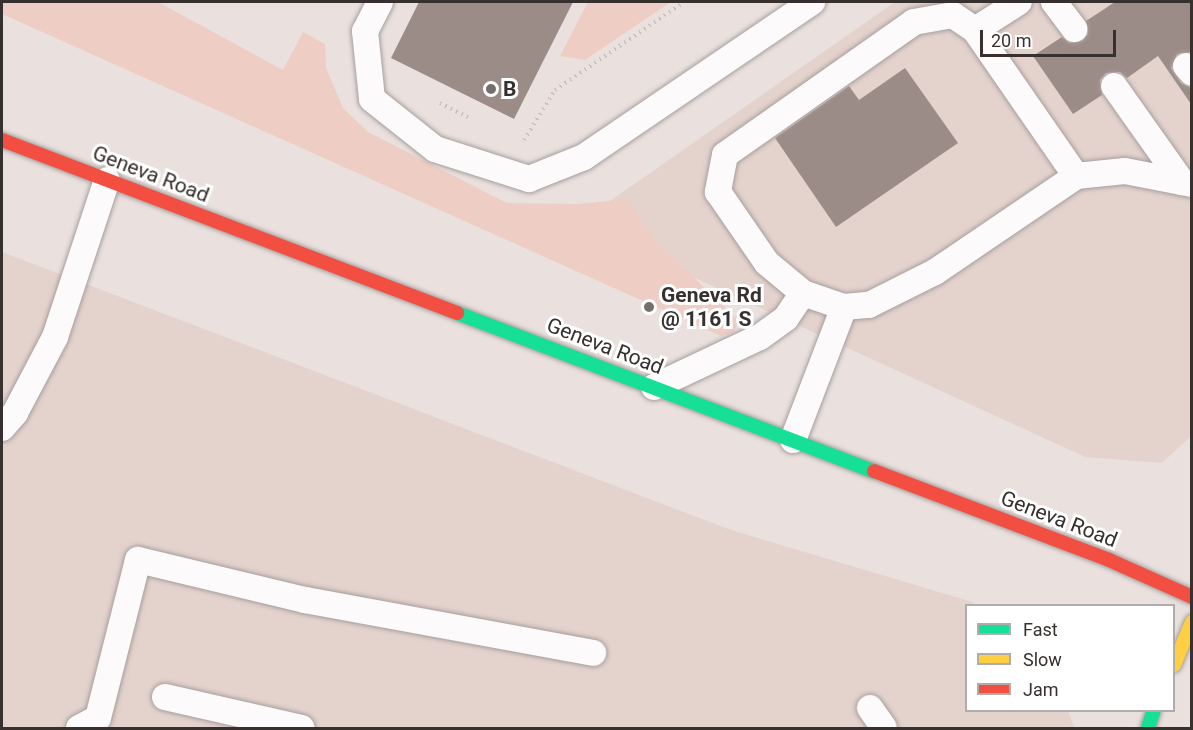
<!DOCTYPE html>
<html>
<head>
<meta charset="utf-8">
<style>
	body { margin:0 }
	#map { position:relative; width:1193px; height:730px; overflow:hidden; background:#eae1de; font-family:Roboto,sans-serif }
	div>[style] { position:absolute }
	.built>* { inset:0; background:#e4d2cd }
	.green>* { inset:0; background:#eecec4 }
	.building>* { inset:0; background:#9c8c88 }
	.path>* { height:4px; margin-top:-2px; transform-origin:0; background:repeating-linear-gradient(90deg,#c5c0bf 0 1.5px,transparent 0 6px) }
	.roads { filter:drop-shadow(0 0 2px #a69f9d) drop-shadow(0 0 2px #a69f9d) }
	.lane>* { height:26px; margin:-13px; padding:0 13px; transform-origin:13px; border-radius:13px; background:#fcfafa }
	.fast>* { height:14px; margin:-7px; padding:0 7px; transform-origin:7px; border-radius:7px; background:#16e098 }
	.slow>* { height:14px; margin:-7px; padding:0 7px; transform-origin:7px; border-radius:7px; background:#ffcf43 }
	.jam>* { height:14px; margin:-7px; padding:0 7px; transform-origin:7px; border-radius:7px; background:#f24e42 }
	.dots>* { width:16px; height:16px; translate:-50% -50%; box-sizing:border-box; border:3px solid #fff; border-radius:50% }
	span { translate:-50% -50%; white-space:nowrap; text-align:center; line-height:1.15; -webkit-text-stroke:6px #fff; paint-order:stroke }
	.poi-label { font-size:21px; color:#36302e; font-weight:700 }
	.left { translate:0 -50%; text-align:left }
	.street-label { font-size:21px; color:#36302e }
	.frame { position:absolute; inset:0; border:3px solid #36302e; pointer-events:none }
	.legend { position:absolute; left:965px; top:604px; width:210px; height:108px; box-sizing:border-box; background:#fff; border:2px solid #afacab; margin:0; padding:8px 10px; list-style:none; font-size:18px; color:#36302e }
	.legend li { display:flex; align-items:center; gap:12px; height:30px }
	.legend b { width:30px; border:2px solid #afacab }
	.scale { position:absolute; left:980px; top:30px; width:136px; height:27px; box-sizing:border-box; border:3px solid #36302e; border-top:0; padding-left:8px; font-size:18px; line-height:21px; white-space:nowrap; color:#36302e; -webkit-text-stroke:4px #fff; paint-order:stroke }
</style>
</head>
<body>
<div id="map">
	<div class="built">
		<i style="clip-path:polygon(895px 2px,1191px 2px,1191px 436px,1162px 463px,1085px 457px,577px 224px)"></i>
		<i style="clip-path:polygon(2px 252px,731px 530px,969px 601px,977px 605px,966px 606px,966px 710px,1068px 711px,1074px 728px,2px 728px)"></i>
	</div>
	<div class="green">
		<i style="clip-path:polygon(2px 2px,158px 2px,283px 70px,303px 32px,325px 44px,326px 68px,343px 108px,368px 132px,507px 203px,578px 204px,627px 199px,654px 239px,739px 321px,734px 332px,721px 336px,2px 14px)"></i>
		<i style="clip-path:polygon(588px 2px,671px 2px,585px 60px,560px 56px)"></i>
	</div>
	<div class="building">
		<i style="clip-path:polygon(419px 2px,573px 2px,514px 119px,391px 58px)"></i>
		<i style="clip-path:polygon(1115px 2px,1191px 2px,1191px 52px,1177px 54px,1171px 68px,1181px 83px,1191px 88px,1191px 104px,1158px 56px,1127px 78px,1120px 72px,1106px 73px,1100px 80px,1102px 95px,1073px 114px,1033px 56px,1062px 37px,1069px 43px,1082px 41px,1088px 34px,1086px 21px)"></i>
		<i style="clip-path:polygon(905px 68px,958px 143px,836px 227px,775px 138px,849px 86px,859px 100px)"></i>
	</div>
	<div class="path">
		<i style="left:440px;top:103px;width:35px;rotate:27deg"></i>
		<i style="left:524px;top:140px;width:59px;rotate:-58.2deg"></i>
		<i style="left:555px;top:90px;width:156px;rotate:-34.3deg"></i>
	</div>
	<div class="roads">
		<div class="lane">
			<i style="left:380px;top:2px;width:33px;rotate:117deg"></i>
			<i style="left:365px;top:31px;width:68px;rotate:84.1deg"></i>
			<i style="left:372px;top:99px;width:80px;rotate:38.4deg"></i>
			<i style="left:435px;top:149px;width:99px;rotate:17.7deg"></i>
			<i style="left:529px;top:179px;width:59px;rotate:-21.8deg"></i>
			<i style="left:584px;top:157px;width:276px;rotate:-34.2deg"></i>
			<i style="left:1054px;top:2px;width:34px;rotate:53deg"></i>
			<i style="left:975px;top:30px;width:52px;rotate:-32.5deg"></i>
			<i style="left:1186px;top:66px;width:9px;rotate:49deg"></i>
			<i style="left:1114px;top:86px;width:118px;rotate:54.7deg"></i>
			<i style="left:1076px;top:176px;width:178px;rotate:-124.7deg"></i>
			<i style="left:975px;top:30px;width:27px;rotate:-146deg"></i>
			<i style="left:953px;top:15px;width:40px;rotate:170deg"></i>
			<i style="left:914px;top:22px;width:231px;rotate:144.9deg"></i>
			<i style="left:725px;top:155px;width:38px;rotate:101deg"></i>
			<i style="left:718px;top:192px;width:86px;rotate:55.4deg"></i>
			<i style="left:767px;top:263px;width:47px;rotate:39.8deg"></i>
			<i style="left:803px;top:293px;width:43px;rotate:18.9deg"></i>
			<i style="left:844px;top:307px;width:25px;rotate:-5deg"></i>
			<i style="left:869px;top:305px;width:74px;rotate:-26.6deg"></i>
			<i style="left:935px;top:272px;width:171px;rotate:-34.2deg"></i>
			<i style="left:1076px;top:176px;width:49px;rotate:-5.8deg"></i>
			<i style="left:1125px;top:171px;width:68px;rotate:11deg"></i>
			<i style="left:654px;top:387px;width:117px;rotate:-25.3deg"></i>
			<i style="left:760px;top:337px;width:32px;rotate:-36deg"></i>
			<i style="left:786px;top:318px;width:30px;rotate:-56deg"></i>
			<i style="left:2px;top:428px;width:20px;rotate:-49deg"></i>
			<i style="left:15px;top:413px;width:86px;rotate:-62.2deg"></i>
			<i style="left:55px;top:337px;width:165px;rotate:-71.7deg"></i>
			<i style="left:793px;top:440px;width:142px;rotate:-69deg"></i>
			<i style="left:165px;top:697px;width:140px;rotate:12.8deg"></i>
			<i style="left:870px;top:708px;width:24px;rotate:55deg"></i>
			<i style="left:79px;top:728px;width:21px;rotate:-28deg"></i>
			<i style="left:98px;top:718px;width:163px;rotate:-75.8deg"></i>
			<i style="left:138px;top:560px;width:172px;rotate:13.5deg"></i>
			<i style="left:305px;top:600px;width:293px;rotate:10.4deg"></i>
		</div>
		<div class="fast">
			<i style="left:457px;top:313px;width:446px;rotate:20.8deg"></i>
			<i style="left:1148px;top:728px;width:19px;rotate:-72deg"></i>
		</div>
		<div class="slow">
			<i style="left:1174px;top:665px;width:47px;rotate:-67.3deg"></i>
		</div>
		<div class="jam">
			<i style="left:2px;top:140px;width:487px;rotate:20.8deg"></i>
			<i style="left:874px;top:471px;width:251px;rotate:20.7deg"></i>
			<i style="left:1109px;top:560px;width:91px;rotate:24deg"></i>
		</div>
	</div>
	<div class="dots">
		<i style="left:491px;top:89px;background:#756e6c"></i>
		<i style="left:649px;top:307px;background:#756e6c"></i>
	</div>
	<div class="poi-label">
		<span class="left" style="left:503px;top:89px">B</span>
		<span class="left" style="left:661px;top:307px">Geneva Rd<br>@ 1161 S</span>
	</div>
	<div class="street-label">
		<span style="left:151px;top:174px;rotate:21deg">Geneva Road</span>
		<span style="left:605px;top:346px;rotate:21deg">Geneva Road</span>
		<span style="left:1059px;top:519px;rotate:21deg">Geneva Road</span>
	</div>
	<div class="frame"></div>
	<ul class="legend">
	<li><b style="height:8px;background:#16e098"></b>Fast</li>
	<li><b style="height:8px;background:#ffcf43"></b>Slow</li>
	<li><b style="height:8px;background:#f24e42"></b>Jam</li>
	</ul>
	<div class="scale">20 m</div>
</div>
</body>
</html>
